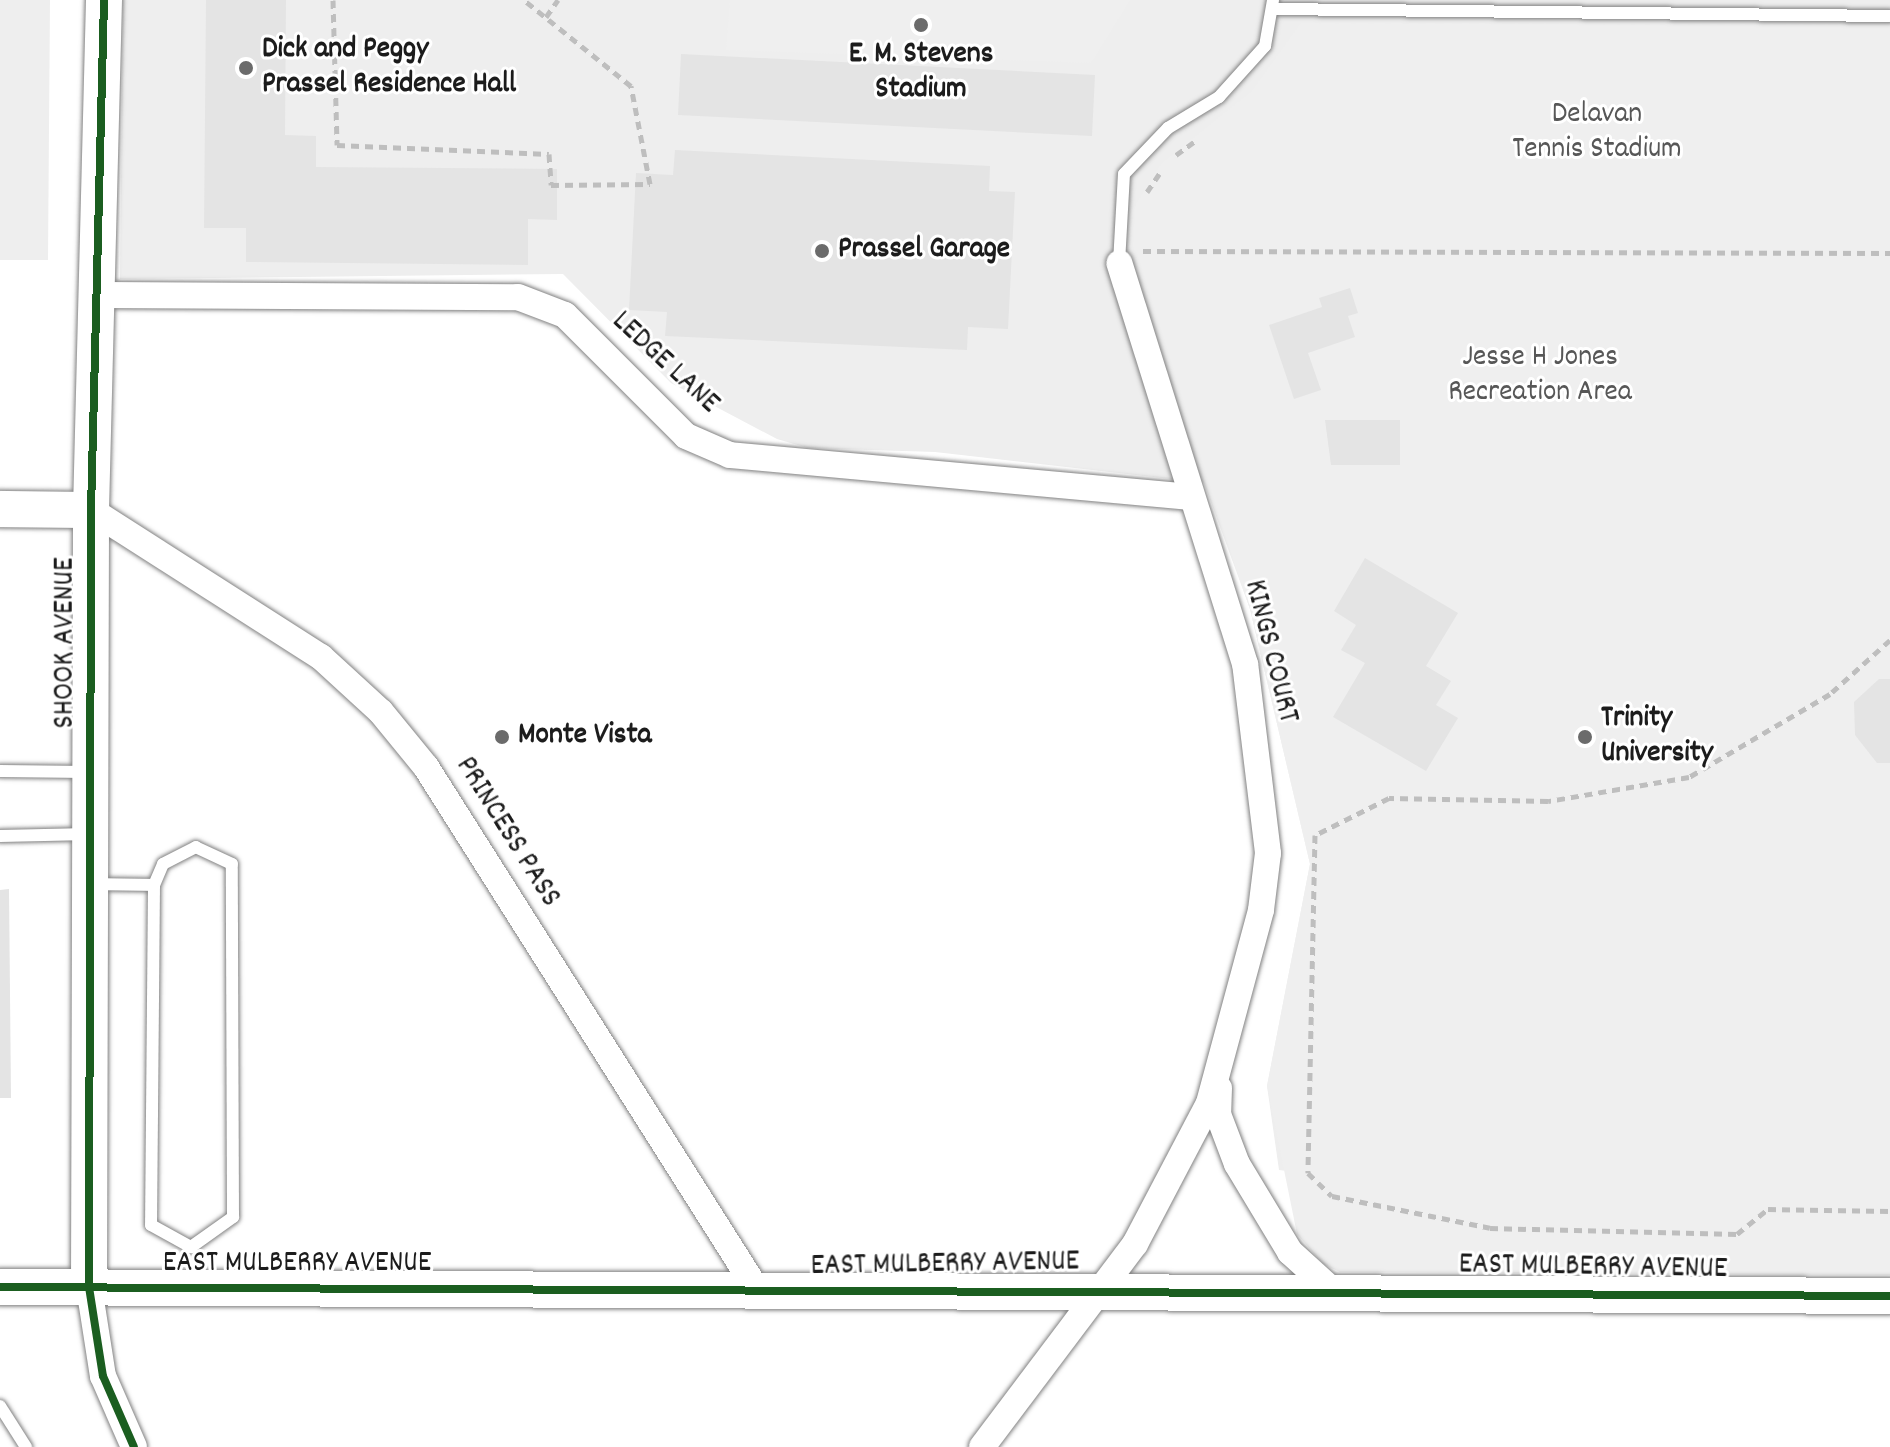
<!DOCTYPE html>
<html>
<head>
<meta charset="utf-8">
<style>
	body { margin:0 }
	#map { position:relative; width:1890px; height:1447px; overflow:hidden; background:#fff; font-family:Dekko,sans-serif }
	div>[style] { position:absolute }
	.built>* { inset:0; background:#eee }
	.green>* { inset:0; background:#efefef }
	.building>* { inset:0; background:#e4e4e4 }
	.path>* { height:5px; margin-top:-2.5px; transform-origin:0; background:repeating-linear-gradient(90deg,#bebebe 0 8px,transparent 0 14px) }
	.roads { filter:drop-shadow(0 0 2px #828282) drop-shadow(0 0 2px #828282) }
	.lane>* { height:12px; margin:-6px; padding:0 6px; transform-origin:6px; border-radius:6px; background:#fff }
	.street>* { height:26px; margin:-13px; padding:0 13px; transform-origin:13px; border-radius:13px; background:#fff }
	.secondary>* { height:36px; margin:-18px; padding:0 18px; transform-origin:18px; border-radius:18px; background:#fff }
	.cycleway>* { height:8px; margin:-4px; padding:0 4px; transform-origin:4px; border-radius:4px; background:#1b5e20 }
	.dots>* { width:22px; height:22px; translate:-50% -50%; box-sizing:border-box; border:4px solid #fff; border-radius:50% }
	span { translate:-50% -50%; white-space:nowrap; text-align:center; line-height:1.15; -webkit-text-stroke:6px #fff; paint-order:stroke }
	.poi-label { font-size:30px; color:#1c1c1c; font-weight:700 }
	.left { translate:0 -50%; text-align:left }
	.park-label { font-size:30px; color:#575757 }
	.street-label { font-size:30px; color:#1c1c1c }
</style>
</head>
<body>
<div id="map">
	<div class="built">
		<i style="clip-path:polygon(0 0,50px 0,48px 260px,0 260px)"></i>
		<i style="clip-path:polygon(123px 0,1890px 0,1890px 1250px,1279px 1170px,1267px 1086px,1310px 864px,1250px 609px,1206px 483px,935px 452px,808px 448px,777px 439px,671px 383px,563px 274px,120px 279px)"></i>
	</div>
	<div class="green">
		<i style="clip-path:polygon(730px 0,1130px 0,1091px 63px,726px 50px)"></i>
		<i style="clip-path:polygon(1301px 23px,1890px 25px,1890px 1275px,1340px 1272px,1323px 1264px,1297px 1234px,1267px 1086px,1310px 864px,1250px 609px,1127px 272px,1123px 241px,1131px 212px,1161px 164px,1252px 91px)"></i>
	</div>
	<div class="building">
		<i style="clip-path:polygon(206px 0,286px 0,285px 135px,316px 136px,316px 167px,557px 169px,557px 220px,528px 219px,528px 265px,246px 262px,246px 228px,204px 228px)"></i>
		<i style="clip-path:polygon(681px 54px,1095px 75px,1092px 136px,678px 115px)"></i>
		<i style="clip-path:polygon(675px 150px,990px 166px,989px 191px,1015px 192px,1008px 329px,968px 327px,967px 350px,665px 336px,667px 312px,629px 310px,636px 173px,673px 175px)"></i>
		<i style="clip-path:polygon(1350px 288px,1358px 313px,1348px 316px,1355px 337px,1308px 353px,1321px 390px,1294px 399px,1269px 325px,1322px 307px,1319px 298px)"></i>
		<i style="clip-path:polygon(1325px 420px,1400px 420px,1400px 465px,1331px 465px)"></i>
		<i style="clip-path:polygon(1365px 558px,1458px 613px,1426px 666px,1451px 681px,1436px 705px,1458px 718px,1426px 771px,1333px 717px,1365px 663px,1341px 650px,1356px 625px,1334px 611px)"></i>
		<i style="clip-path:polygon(1879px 679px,1890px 679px,1890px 763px,1877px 763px,1855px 735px,1854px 702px)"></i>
		<i style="clip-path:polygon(9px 889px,11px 1098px,0 1098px,0 890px)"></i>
	</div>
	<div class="path">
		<i style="left:333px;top:0;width:145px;rotate:88.4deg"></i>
		<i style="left:337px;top:145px;width:212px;rotate:2.4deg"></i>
		<i style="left:549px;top:154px;width:31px;rotate:86deg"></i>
		<i style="left:551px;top:185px;width:99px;rotate:-0.6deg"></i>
		<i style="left:650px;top:184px;width:100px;rotate:-101deg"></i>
		<i style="left:631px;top:86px;width:137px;rotate:-141.2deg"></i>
		<i style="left:546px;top:17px;width:21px;rotate:-55deg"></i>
		<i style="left:1176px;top:155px;width:22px;rotate:-36deg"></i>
		<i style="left:1147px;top:192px;width:22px;rotate:-56deg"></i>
		<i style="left:1143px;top:251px;width:747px;rotate:0.15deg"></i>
		<i style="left:1890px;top:640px;width:81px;rotate:138deg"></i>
		<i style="left:1830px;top:694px;width:164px;rotate:149.5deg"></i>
		<i style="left:1689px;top:777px;width:143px;rotate:170.3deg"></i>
		<i style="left:1548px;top:801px;width:159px;rotate:-178.9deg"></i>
		<i style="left:1389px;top:798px;width:83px;rotate:153.4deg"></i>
		<i style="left:1315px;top:835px;width:338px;rotate:91.2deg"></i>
		<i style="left:1308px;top:1173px;width:33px;rotate:44deg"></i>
		<i style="left:1332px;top:1196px;width:161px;rotate:11.4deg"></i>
		<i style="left:1490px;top:1228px;width:247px;rotate:1.4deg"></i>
		<i style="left:1737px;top:1234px;width:40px;rotate:-39deg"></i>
		<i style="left:1768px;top:1209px;width:122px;rotate:0.9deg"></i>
	</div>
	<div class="roads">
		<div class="lane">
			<i style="left:1273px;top:9px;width:617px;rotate:0.65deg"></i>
			<i style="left:1119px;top:263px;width:89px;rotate:-86.8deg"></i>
			<i style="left:1124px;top:174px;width:64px;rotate:-46.3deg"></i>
			<i style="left:1168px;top:128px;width:60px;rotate:-31.3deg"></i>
			<i style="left:1219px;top:97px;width:69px;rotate:-48deg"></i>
			<i style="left:1265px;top:46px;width:47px;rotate:-80.1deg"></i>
			<i style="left:0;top:771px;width:87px;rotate:0.7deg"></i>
			<i style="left:0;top:836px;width:89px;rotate:-1.3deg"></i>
			<i style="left:93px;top:884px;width:61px;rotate:0.9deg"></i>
			<i style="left:154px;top:885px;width:340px;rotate:90.5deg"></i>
			<i style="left:151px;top:1225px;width:46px;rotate:28.8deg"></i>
			<i style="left:191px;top:1247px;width:52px;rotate:-35.5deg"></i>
			<i style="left:233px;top:1217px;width:353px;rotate:-90.2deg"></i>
			<i style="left:232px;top:864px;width:40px;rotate:-155deg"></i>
			<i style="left:196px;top:847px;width:37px;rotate:153deg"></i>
			<i style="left:163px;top:864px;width:23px;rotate:113deg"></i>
			<i style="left:0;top:1406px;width:49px;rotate:57.6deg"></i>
		</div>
		<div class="street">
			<i style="left:101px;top:295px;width:417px;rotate:0.3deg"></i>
			<i style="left:518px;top:297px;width:50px;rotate:21deg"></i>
			<i style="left:565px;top:315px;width:171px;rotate:45deg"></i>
			<i style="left:686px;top:436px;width:48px;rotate:23.4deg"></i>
			<i style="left:730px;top:455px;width:461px;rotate:5.2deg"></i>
			<i style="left:91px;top:510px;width:273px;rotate:32.6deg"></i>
			<i style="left:321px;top:657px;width:81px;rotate:42.5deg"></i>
			<i style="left:381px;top:712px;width:71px;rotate:50.7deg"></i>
			<i style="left:426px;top:767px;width:623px;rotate:57.66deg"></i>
			<i style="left:1219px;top:1088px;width:26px;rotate:92deg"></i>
			<i style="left:1218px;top:1114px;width:53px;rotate:69.2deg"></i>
			<i style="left:1237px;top:1164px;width:103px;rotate:58.9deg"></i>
			<i style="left:1290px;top:1252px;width:58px;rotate:42.2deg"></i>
			<i style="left:89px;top:1287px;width:90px;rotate:81.1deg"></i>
			<i style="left:103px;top:1376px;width:77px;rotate:66.4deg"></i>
			<i style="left:982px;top:1447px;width:254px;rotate:-53deg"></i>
			<i style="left:1135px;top:1244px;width:159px;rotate:-62.3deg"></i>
			<i style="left:1209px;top:1103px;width:200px;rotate:-74.9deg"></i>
			<i style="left:1261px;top:910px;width:57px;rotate:-83deg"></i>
			<i style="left:1268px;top:853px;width:190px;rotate:-96.9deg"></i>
			<i style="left:1245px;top:664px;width:420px;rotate:-107.4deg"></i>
		</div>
		<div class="secondary">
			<i style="left:0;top:509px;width:91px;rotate:0.6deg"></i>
			<i style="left:0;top:1287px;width:1890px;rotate:0.27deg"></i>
			<i style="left:89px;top:1287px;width:777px;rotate:-89.85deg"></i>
			<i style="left:91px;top:510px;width:510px;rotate:-88.54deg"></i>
		</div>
	</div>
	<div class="cycleway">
		<i style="left:104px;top:0;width:510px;rotate:91.46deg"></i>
		<i style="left:91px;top:510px;width:777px;rotate:90.15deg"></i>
		<i style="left:89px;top:1287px;width:90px;rotate:81.1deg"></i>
		<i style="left:103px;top:1376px;width:77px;rotate:66.4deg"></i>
		<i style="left:0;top:1287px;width:1890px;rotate:0.27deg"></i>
	</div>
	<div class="dots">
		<i style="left:921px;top:25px;background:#6b6b6b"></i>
		<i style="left:246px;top:68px;background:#6b6b6b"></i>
		<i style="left:822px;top:251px;background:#6b6b6b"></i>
		<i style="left:502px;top:737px;background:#6b6b6b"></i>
		<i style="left:1585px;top:737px;background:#6b6b6b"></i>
	</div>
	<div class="poi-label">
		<span class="left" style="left:262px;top:68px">Dick and Peggy<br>Prassel Residence Hall</span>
		<span style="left:921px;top:73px">E. M. Stevens<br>Stadium</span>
		<span class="left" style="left:838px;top:251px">Prassel Garage</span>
		<span class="left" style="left:1601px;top:737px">Trinity<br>University</span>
		<span class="left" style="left:518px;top:737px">Monte Vista</span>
	</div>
	<div class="park-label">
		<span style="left:1597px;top:133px">Delavan<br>Tennis Stadium</span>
		<span style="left:1540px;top:376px">Jesse H Jones<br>Recreation Area</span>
	</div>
	<div class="street-label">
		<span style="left:664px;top:364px;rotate:43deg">LEDGE LANE</span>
		<span style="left:67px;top:643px;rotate:-90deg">SHOOK AVENUE</span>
		<span style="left:1269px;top:652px;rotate:76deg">KINGS COURT</span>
		<span style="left:506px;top:833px;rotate:58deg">PRINCESS PASS</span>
		<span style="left:297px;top:1265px">EAST MULBERRY AVENUE</span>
		<span style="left:945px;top:1266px;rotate:-1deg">EAST MULBERRY AVENUE</span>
		<span style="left:1593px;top:1269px;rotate:1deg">EAST MULBERRY AVENUE</span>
	</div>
</div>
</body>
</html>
